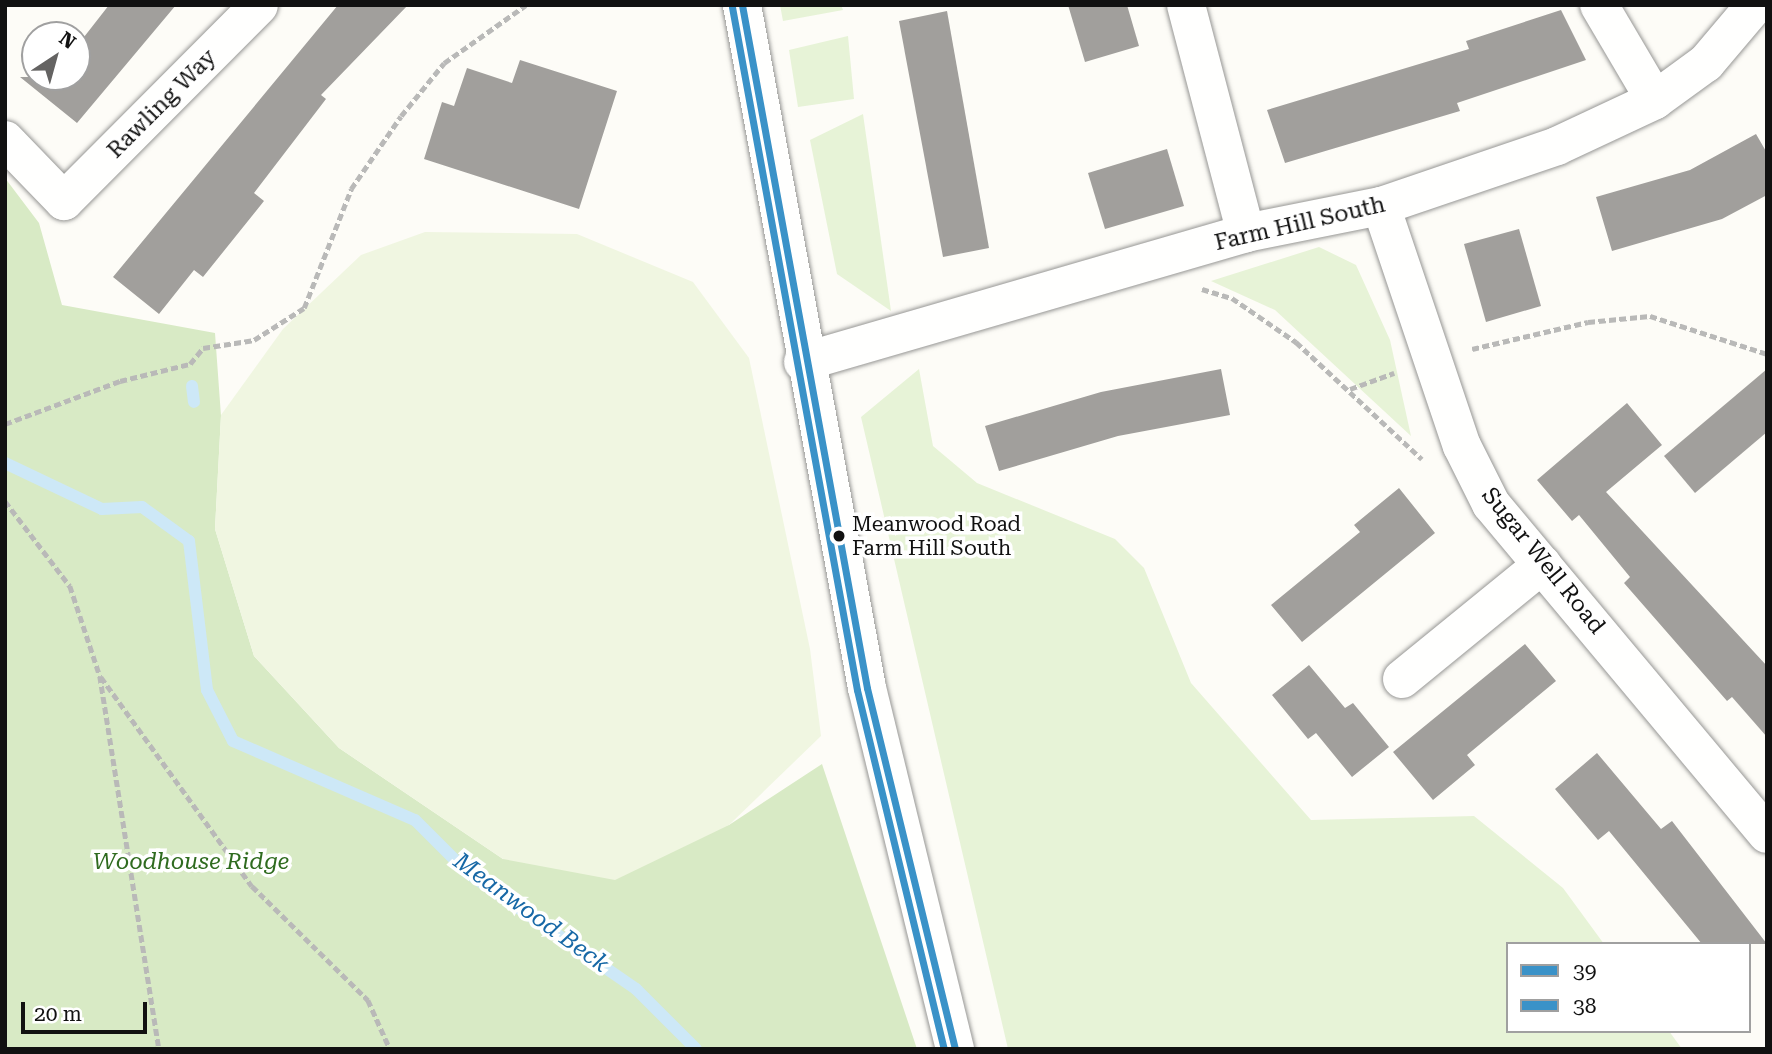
<!DOCTYPE html>
<html>
<head>
<meta charset="utf-8">
<style>
	body { margin:0 }
	#map { position:relative; width:1772px; height:1054px; overflow:hidden; background:#fdfcf7; font-family:"Roboto Serif",serif }
	div>[style] { position:absolute }
	.green>* { inset:0; background:#e7f3d7 }
	.forest>* { inset:0; background:#d8eac5 }
	.pitch>* { inset:0; background:#f0f6e1 }
	.stream>* { height:12px; margin:-6px; padding:0 6px; transform-origin:6px; border-radius:6px; background:#cde8f7 }
	.building>* { inset:0; background:#a19f9c }
	.path>* { height:4.5px; margin-top:-2.25px; transform-origin:0; background:repeating-linear-gradient(90deg,#b9b9b8 0 7px,transparent 0 10.5px) }
	.roads { filter:drop-shadow(0 0 2px #979795) drop-shadow(0 0 2px #979795) }
	.minor>* { height:38px; margin:-19px; padding:0 19px; transform-origin:19px; border-radius:19px; background:#fffffe }
	.bus-1>* { height:7px; margin:-3.5px; padding:0 3.5px; transform-origin:3.5px; border-radius:3.5px; background:#3a92c8 }
	.bus-2>* { height:7px; margin:-3.5px; padding:0 3.5px; transform-origin:3.5px; border-radius:3.5px; background:#3a92c8 }
	.dots>* { width:19px; height:19px; translate:-50% -50%; box-sizing:border-box; border:4px solid #fff; border-radius:50% }
	span { translate:-50% -50%; white-space:nowrap; text-align:center; line-height:1.15; -webkit-text-stroke:7px #fff; paint-order:stroke }
	.bus-label { font-size:21px; color:#111 }
	.left { translate:0 -50%; text-align:left }
	.street-label { font-size:23px; color:#111 }
	.park-label { font-size:23px; color:#2f6b1f; font-style:italic }
	.water-label { font-size:24px; color:#1768a6; font-style:italic }
	.frame { position:absolute; inset:0; border:7px solid #111; pointer-events:none }
	.legend { position:absolute; left:1506px; top:942px; width:245px; height:91px; box-sizing:border-box; background:#fff; border:2px solid #a0a0a0; margin:0; padding:9px 12px; list-style:none; font-size:21px; color:#111 }
	.legend li { display:flex; align-items:center; gap:14px; height:35px }
	.legend b { width:35px; border:2px solid #a0a0a0 }
	.north { position:absolute; left:21px; top:21px; width:70px; height:70px; box-sizing:border-box; background:#fff; border:2px solid #a0a0a0; border-radius:50%; rotate:36deg; font-size:19px; font-weight:700; line-height:28px; text-align:center; color:#111 }
	.north::after { content:''; display:block; margin:auto; width:24px; height:32px; background:#646362; clip-path:polygon(50% 0,100% 100%,50% 72%,0 100%) }
	.scale { position:absolute; left:21px; top:1002px; width:126px; height:32px; box-sizing:border-box; border:4px solid #111; border-top:0; padding-left:9px; font-size:21px; line-height:24px; white-space:nowrap; color:#111; -webkit-text-stroke:5px #fff; paint-order:stroke }
</style>
</head>
<body>
<div id="map">
	<div class="green">
		<i style="clip-path:polygon(780px 5px,841px 5px,843px 10px,783px 21px)"></i>
		<i style="clip-path:polygon(848px 36px,854px 99px,798px 107px,789px 50px)"></i>
		<i style="clip-path:polygon(863px 114px,891px 311px,837px 274px,810px 140px)"></i>
		<i style="clip-path:polygon(1319px 247px,1356px 265px,1390px 340px,1411px 436px,1275px 310px,1211px 281px)"></i>
		<i style="clip-path:polygon(919px 369px,933px 446px,977px 483px,1115px 539px,1144px 568px,1191px 683px,1311px 820px,1474px 816px,1563px 888px,1604px 944px,1508px 944px,1508px 1031px,1669px 1031px,1682px 1049px,1008px 1049px,861px 417px)"></i>
	</div>
	<div class="forest">
		<i style="clip-path:polygon(5px 178px,39px 223px,62px 305px,215px 333px,221px 416px,215px 529px,254px 656px,339px 748px,503px 859px,729px 825px,822px 764px,917px 1049px,5px 1049px)"></i>
	</div>
	<div class="pitch">
		<i style="clip-path:polygon(425px 232px,577px 234px,693px 282px,749px 358px,810px 649px,821px 736px,729px 825px,615px 880px,503px 859px,339px 748px,254px 656px,215px 529px,221px 415px,283px 329px,361px 255px)"></i>
	</div>
	<div class="stream">
		<i style="left:192px;top:386px;width:16px;rotate:83deg"></i>
		<i style="left:5px;top:463px;width:107px;rotate:25.4deg"></i>
		<i style="left:102px;top:509px;width:40px;rotate:-2.9deg"></i>
		<i style="left:142px;top:507px;width:58px;rotate:35.9deg"></i>
		<i style="left:189px;top:541px;width:150px;rotate:83.1deg"></i>
		<i style="left:207px;top:690px;width:57px;rotate:63deg"></i>
		<i style="left:233px;top:741px;width:198px;rotate:23.5deg"></i>
		<i style="left:415px;top:820px;width:75px;rotate:45deg"></i>
		<i style="left:468px;top:873px;width:204px;rotate:34.6deg"></i>
		<i style="left:636px;top:989px;width:85px;rotate:45deg"></i>
	</div>
	<div class="building">
		<i style="clip-path:polygon(109px 5px,176px 5px,77px 123px,20px 77px,77px 77px,77px 46px)"></i>
		<i style="clip-path:polygon(338px 5px,408px 5px,321px 95px,326px 99px,254px 193px,264px 201px,203px 277px,194px 270px,159px 314px,113px 277px)"></i>
		<i style="clip-path:polygon(1068px 5px,1127px 5px,1139px 46px,1085px 62px)"></i>
		<i style="clip-path:polygon(1561px 10px,1586px 60px,1457px 103px,1460px 111px,1285px 163px,1267px 110px,1469px 49px,1466px 41px)"></i>
		<i style="clip-path:polygon(947px 11px,989px 248px,943px 257px,899px 21px)"></i>
		<i style="clip-path:polygon(520px 60px,617px 91px,579px 209px,424px 159px,442px 102px,454px 106px,467px 68px,512px 83px)"></i>
		<i style="clip-path:polygon(1756px 134px,1767px 153px,1767px 195px,1722px 219px,1612px 251px,1596px 197px,1690px 170px)"></i>
		<i style="clip-path:polygon(1167px 149px,1184px 206px,1105px 229px,1088px 173px)"></i>
		<i style="clip-path:polygon(1519px 229px,1541px 306px,1486px 322px,1464px 244px)"></i>
		<i style="clip-path:polygon(1221px 369px,1230px 415px,1118px 436px,999px 471px,985px 426px,1101px 392px)"></i>
		<i style="clip-path:polygon(1767px 369px,1767px 432px,1695px 493px,1664px 456px)"></i>
		<i style="clip-path:polygon(1627px 403px,1662px 445px,1606px 492px,1767px 666px,1767px 737px,1732px 697px,1727px 701px,1624px 583px,1630px 577px,1579px 515px,1572px 521px,1537px 480px)"></i>
		<i style="clip-path:polygon(1399px 488px,1435px 533px,1302px 642px,1271px 605px,1360px 532px,1354px 525px)"></i>
		<i style="clip-path:polygon(1525px 644px,1556px 681px,1467px 755px,1475px 765px,1433px 800px,1393px 752px)"></i>
		<i style="clip-path:polygon(1309px 665px,1345px 708px,1353px 703px,1389px 747px,1352px 777px,1316px 733px,1308px 739px,1272px 695px)"></i>
		<i style="clip-path:polygon(1597px 753px,1661px 829px,1672px 821px,1767px 944px,1702px 944px,1609px 831px,1598px 840px,1555px 789px)"></i>
	</div>
	<div class="path">
		<i style="left:1202px;top:289px;width:31px;rotate:17deg"></i>
		<i style="left:1232px;top:298px;width:78px;rotate:34.5deg"></i>
		<i style="left:1296px;top:342px;width:172px;rotate:42.9deg"></i>
		<i style="left:1472px;top:349px;width:119px;rotate:-13.1deg"></i>
		<i style="left:1588px;top:322px;width:62px;rotate:-5.5deg"></i>
		<i style="left:1650px;top:316px;width:123px;rotate:18deg"></i>
		<i style="left:1350px;top:389px;width:47px;rotate:-20deg"></i>
		<i style="left:5px;top:424px;width:123px;rotate:-20.5deg"></i>
		<i style="left:120px;top:381px;width:72px;rotate:-13.7deg"></i>
		<i style="left:190px;top:364px;width:21px;rotate:-51deg"></i>
		<i style="left:203px;top:348px;width:52px;rotate:-8.9deg"></i>
		<i style="left:254px;top:340px;width:59px;rotate:-32.6deg"></i>
		<i style="left:304px;top:308px;width:128px;rotate:-68.4deg"></i>
		<i style="left:351px;top:189px;width:88px;rotate:-55.6deg"></i>
		<i style="left:401px;top:116px;width:68px;rotate:-50.9deg"></i>
		<i style="left:444px;top:63px;width:100px;rotate:-35.3deg"></i>
		<i style="left:5px;top:501px;width:107px;rotate:52.6deg"></i>
		<i style="left:70px;top:586px;width:95px;rotate:71.6deg"></i>
		<i style="left:100px;top:676px;width:378px;rotate:81deg"></i>
		<i style="left:101px;top:677px;width:258px;rotate:54.2deg"></i>
		<i style="left:252px;top:886px;width:163px;rotate:44.5deg"></i>
		<i style="left:368px;top:1000px;width:54px;rotate:65.8deg"></i>
	</div>
	<div class="roads">
		<div class="minor">
			<i style="left:742px;top:5px;width:694px;rotate:79.63deg"></i>
			<i style="left:867px;top:688px;width:372px;rotate:76.3deg"></i>
			<i style="left:1186px;top:5px;width:236px;rotate:75.3deg"></i>
			<i style="left:1599px;top:5px;width:110px;rotate:59.5deg"></i>
			<i style="left:5px;top:140px;width:85px;rotate:46deg"></i>
			<i style="left:64px;top:201px;width:276px;rotate:-45.1deg"></i>
			<i style="left:1381px;top:206px;width:253px;rotate:71.4deg"></i>
			<i style="left:1462px;top:446px;width:65px;rotate:63.4deg"></i>
			<i style="left:1491px;top:504px;width:430px;rotate:50.1deg"></i>
			<i style="left:803px;top:362px;width:461px;rotate:-16.2deg"></i>
			<i style="left:1246px;top:233px;width:138px;rotate:-11.3deg"></i>
			<i style="left:1381px;top:206px;width:186px;rotate:-18.8deg"></i>
			<i style="left:1557px;top:146px;width:108px;rotate:-25.1deg"></i>
			<i style="left:1655px;top:100px;width:63px;rotate:-36deg"></i>
			<i style="left:1706px;top:63px;width:76px;rotate:-49.8deg"></i>
			<i style="left:1402px;top:679px;width:181px;rotate:-39.2deg"></i>
		</div>
	</div>
	<div class="bus-1">
		<i style="left:742px;top:5px;width:694px;rotate:79.63deg"></i>
		<i style="left:867px;top:688px;width:372px;rotate:76.3deg"></i>
	</div>
	<div class="bus-2">
		<i style="left:732px;top:7px;width:694px;rotate:79.63deg"></i>
		<i style="left:857px;top:690px;width:369px;rotate:76.4deg"></i>
	</div>
	<div class="dots">
		<i style="left:839px;top:536px;background:#111"></i>
	</div>
	<div class="bus-label">
		<span class="left" style="left:852px;top:536px">Meanwood Road<br>Farm Hill South</span>
	</div>
	<div class="street-label">
		<span style="left:162px;top:104px;rotate:-45deg">Rawling Way</span>
		<span style="left:1300px;top:224px;rotate:-13deg">Farm Hill South</span>
		<span style="left:1543px;top:561px;rotate:51deg">Sugar Well Road</span>
	</div>
	<div class="park-label">
		<span style="left:191px;top:862px">Woodhouse Ridge</span>
	</div>
	<div class="water-label">
		<span style="left:531px;top:913px;rotate:36deg">Meanwood Beck</span>
	</div>
	<div class="frame"></div>
	<ul class="legend">
	<li><b style="height:9px;background:#3a92c8"></b>39</li>
	<li><b style="height:9px;background:#3a92c8"></b>38</li>
	</ul>
	<div class="north">N</div>
	<div class="scale">20 m</div>
</div>
</body>
</html>
